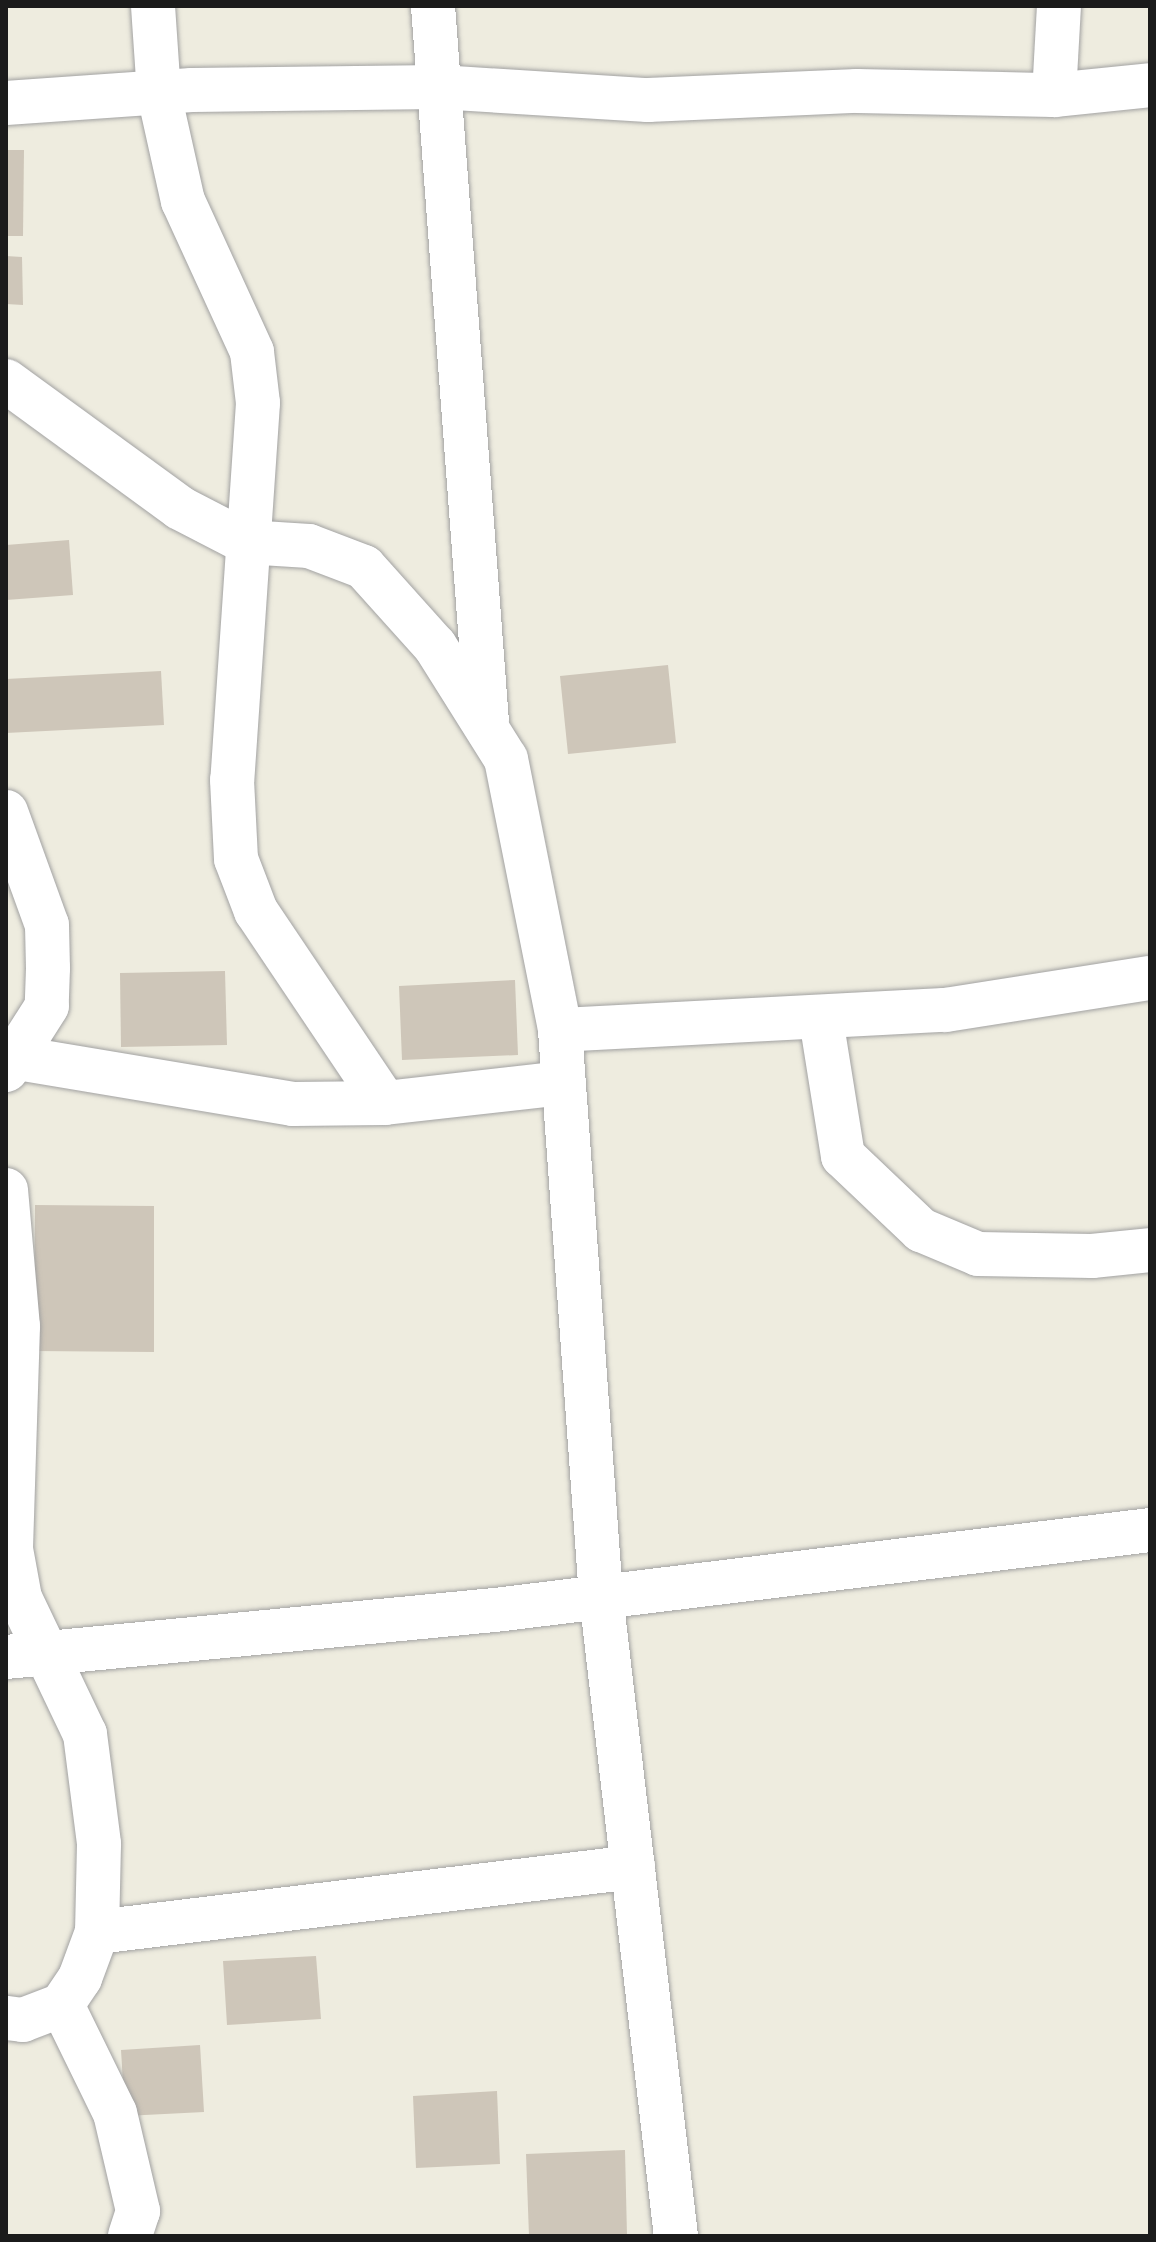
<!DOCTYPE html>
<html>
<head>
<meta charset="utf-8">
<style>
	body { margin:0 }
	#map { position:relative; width:1156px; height:2242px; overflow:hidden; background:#eeecdf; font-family:Mulish,sans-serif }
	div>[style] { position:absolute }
	.building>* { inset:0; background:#cec6b9 }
	.roads { filter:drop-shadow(0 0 2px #a2a2a2) drop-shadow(0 0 2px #a2a2a2) }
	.minor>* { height:44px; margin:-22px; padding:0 22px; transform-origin:22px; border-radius:22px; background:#fff }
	span { translate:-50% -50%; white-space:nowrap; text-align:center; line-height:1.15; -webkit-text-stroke:8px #fff; paint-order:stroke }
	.frame { position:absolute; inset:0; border:8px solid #1b1b1b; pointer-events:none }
</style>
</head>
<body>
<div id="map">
	<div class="building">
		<i style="clip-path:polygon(6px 150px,24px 150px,23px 236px,6px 236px)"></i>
		<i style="clip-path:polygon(6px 256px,22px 257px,23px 305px,6px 304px)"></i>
		<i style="clip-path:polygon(69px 540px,73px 595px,6px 600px,6px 545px)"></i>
		<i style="clip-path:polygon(668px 665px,676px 743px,568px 754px,560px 676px)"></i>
		<i style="clip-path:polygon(161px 671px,164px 725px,6px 733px,6px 679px)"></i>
		<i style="clip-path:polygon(225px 971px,227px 1045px,121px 1047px,120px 973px)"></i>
		<i style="clip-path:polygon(515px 980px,518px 1055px,402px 1060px,399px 986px)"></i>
		<i style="clip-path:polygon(35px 1205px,154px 1206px,154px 1352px,34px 1351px)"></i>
		<i style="clip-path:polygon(316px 1956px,321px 2019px,227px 2025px,223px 1961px)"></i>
		<i style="clip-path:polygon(200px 2045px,204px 2112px,125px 2116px,121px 2050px)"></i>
		<i style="clip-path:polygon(497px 2091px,500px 2164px,416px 2168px,413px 2096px)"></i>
		<i style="clip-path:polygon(625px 2150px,627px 2236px,529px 2236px,526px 2154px)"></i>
	</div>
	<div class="roads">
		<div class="minor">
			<i style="left:153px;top:6px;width:88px;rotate:86.1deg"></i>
			<i style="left:159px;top:94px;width:110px;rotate:77.4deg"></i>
			<i style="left:183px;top:201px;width:166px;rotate:65.4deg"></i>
			<i style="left:252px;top:352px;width:51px;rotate:83.3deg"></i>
			<i style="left:258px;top:403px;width:378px;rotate:93.9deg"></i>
			<i style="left:232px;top:780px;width:79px;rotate:87.1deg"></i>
			<i style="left:236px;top:859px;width:56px;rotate:69deg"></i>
			<i style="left:256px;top:911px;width:231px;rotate:56.1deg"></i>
			<i style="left:433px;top:6px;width:718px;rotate:85.69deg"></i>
			<i style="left:1054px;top:95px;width:89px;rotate:-86.8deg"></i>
			<i style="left:6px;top:103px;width:186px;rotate:-4deg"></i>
			<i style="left:192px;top:90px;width:247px;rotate:-0.7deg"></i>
			<i style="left:439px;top:87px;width:209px;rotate:3.6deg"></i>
			<i style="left:648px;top:100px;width:209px;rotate:-2.5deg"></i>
			<i style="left:857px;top:91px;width:197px;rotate:1.2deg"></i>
			<i style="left:1054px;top:95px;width:97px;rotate:-5.9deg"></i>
			<i style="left:6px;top:381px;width:215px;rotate:36.1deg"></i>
			<i style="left:180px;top:508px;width:74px;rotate:27.3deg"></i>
			<i style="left:246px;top:542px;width:63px;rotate:3.6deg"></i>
			<i style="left:309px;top:546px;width:59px;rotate:20.9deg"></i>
			<i style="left:364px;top:567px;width:106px;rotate:48.1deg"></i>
			<i style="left:435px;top:646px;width:133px;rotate:57.9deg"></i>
			<i style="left:506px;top:759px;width:276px;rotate:78.7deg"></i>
			<i style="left:560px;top:1030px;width:567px;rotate:85.86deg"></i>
			<i style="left:601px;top:1596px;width:644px;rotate:83.32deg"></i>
			<i style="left:6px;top:812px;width:120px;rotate:70.1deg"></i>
			<i style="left:47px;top:925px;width:43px;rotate:88.7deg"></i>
			<i style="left:48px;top:968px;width:38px;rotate:92deg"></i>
			<i style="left:47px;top:1006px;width:76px;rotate:122.6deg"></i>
			<i style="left:821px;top:1019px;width:139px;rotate:80.9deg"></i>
			<i style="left:843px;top:1156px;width:108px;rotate:43.5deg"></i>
			<i style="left:921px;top:1230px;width:62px;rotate:22.8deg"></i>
			<i style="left:978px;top:1254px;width:114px;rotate:1deg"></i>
			<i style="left:1092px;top:1256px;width:58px;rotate:-5.9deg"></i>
			<i style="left:560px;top:1030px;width:386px;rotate:-3deg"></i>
			<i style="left:945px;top:1010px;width:207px;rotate:-8.9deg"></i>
			<i style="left:18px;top:1058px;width:279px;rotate:9.5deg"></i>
			<i style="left:293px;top:1104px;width:92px;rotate:-0.6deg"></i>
			<i style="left:385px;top:1103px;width:180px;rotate:-6.4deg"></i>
			<i style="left:6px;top:1190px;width:137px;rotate:85deg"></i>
			<i style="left:18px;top:1326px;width:223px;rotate:91.8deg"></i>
			<i style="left:11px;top:1549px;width:50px;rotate:79.6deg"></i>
			<i style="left:20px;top:1598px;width:151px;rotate:64.5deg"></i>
			<i style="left:85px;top:1734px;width:111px;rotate:82.7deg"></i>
			<i style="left:99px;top:1844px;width:88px;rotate:91.3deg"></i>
			<i style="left:97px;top:1932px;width:49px;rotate:110.3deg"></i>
			<i style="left:80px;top:1978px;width:32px;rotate:124deg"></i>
			<i style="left:62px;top:2005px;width:42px;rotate:159deg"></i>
			<i style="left:23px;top:2020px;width:17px;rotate:-173deg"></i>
			<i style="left:6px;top:1657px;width:491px;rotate:-5.5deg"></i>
			<i style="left:495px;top:1610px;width:660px;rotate:-6.96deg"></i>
			<i style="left:97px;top:1932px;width:540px;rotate:-6.91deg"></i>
			<i style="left:62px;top:2005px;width:120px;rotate:63.9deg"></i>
			<i style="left:115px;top:2113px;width:101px;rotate:76.8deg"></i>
			<i style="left:138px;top:2211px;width:26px;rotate:108deg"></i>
		</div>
	</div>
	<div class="frame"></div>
</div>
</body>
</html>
